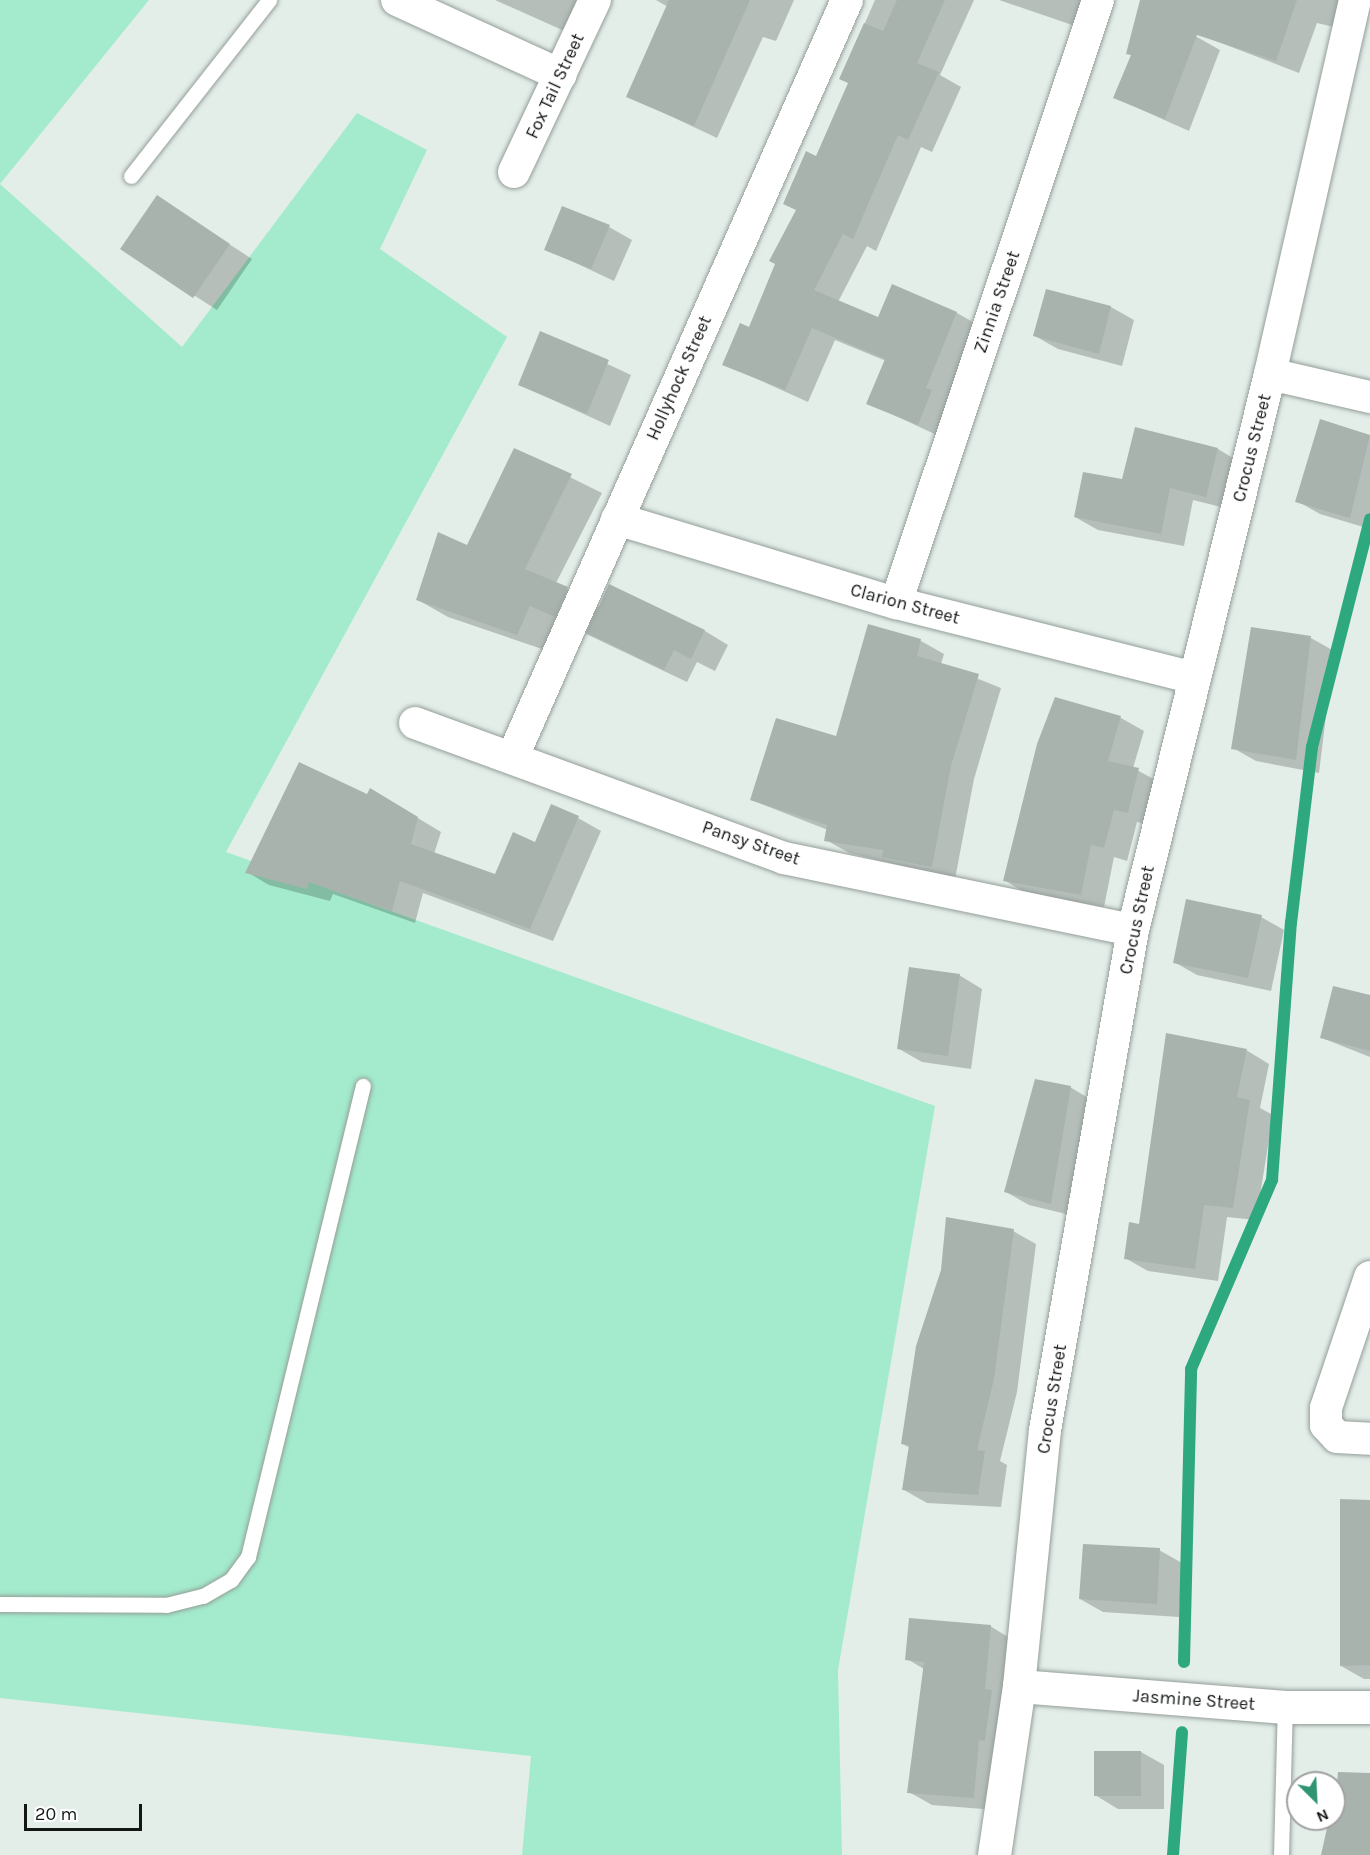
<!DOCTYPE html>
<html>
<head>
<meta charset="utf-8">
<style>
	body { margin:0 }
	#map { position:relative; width:1370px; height:1855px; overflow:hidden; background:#e4eee9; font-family:Karla,sans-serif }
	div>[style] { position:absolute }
	.green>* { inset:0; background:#a3ebcc }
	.shadow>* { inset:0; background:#0003 }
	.stream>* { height:12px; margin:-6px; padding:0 6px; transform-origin:6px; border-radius:6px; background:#2ea87f }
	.building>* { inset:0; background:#a9b3ae }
	.roads { filter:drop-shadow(0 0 2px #949e99) drop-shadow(0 0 2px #949e99) }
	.lane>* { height:15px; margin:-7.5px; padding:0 7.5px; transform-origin:7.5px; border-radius:7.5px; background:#fff }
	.street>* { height:32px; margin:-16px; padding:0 16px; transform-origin:16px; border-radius:16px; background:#fff }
	.secondary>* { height:33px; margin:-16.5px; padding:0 16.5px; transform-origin:16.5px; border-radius:16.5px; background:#fff }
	span { translate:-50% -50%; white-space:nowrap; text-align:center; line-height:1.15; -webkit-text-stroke:4.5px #fff; paint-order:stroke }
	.street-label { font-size:18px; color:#121614 }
	.north { position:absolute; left:1286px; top:1771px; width:60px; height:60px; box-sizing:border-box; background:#fff; border:2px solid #a0a2a1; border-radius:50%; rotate:156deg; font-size:16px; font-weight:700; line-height:24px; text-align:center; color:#121614 }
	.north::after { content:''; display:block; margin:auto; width:21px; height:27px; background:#2e9471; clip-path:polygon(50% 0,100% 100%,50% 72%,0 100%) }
	.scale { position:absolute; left:24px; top:1804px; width:118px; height:27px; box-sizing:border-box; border:3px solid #121614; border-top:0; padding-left:8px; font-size:18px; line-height:21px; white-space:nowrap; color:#121614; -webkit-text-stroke:4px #fff; paint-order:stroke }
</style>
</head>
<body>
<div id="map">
	<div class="green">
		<i style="clip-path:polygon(0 0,149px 0,0 184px,182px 347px,357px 113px,427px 150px,380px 249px,507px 337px,226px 852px,935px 1106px,838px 1670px,842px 1855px,522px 1855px,531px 1756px,0 1698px)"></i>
	</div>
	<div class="shadow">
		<i style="clip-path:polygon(495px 0,596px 0,580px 38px)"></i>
		<i style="clip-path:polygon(656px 0,794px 0,776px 41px,763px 37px,717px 138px,628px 96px,668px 7px)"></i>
		<i style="clip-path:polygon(875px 0,974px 0,940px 75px,961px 87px,932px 152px,921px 147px,876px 251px,867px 246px,838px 302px,879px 319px,957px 313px,980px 326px,941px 437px,868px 403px,886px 361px,835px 340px,808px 402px,724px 364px,749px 329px,850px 84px,841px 78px)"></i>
		<i style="clip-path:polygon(999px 0,1087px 0,1078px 27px)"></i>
		<i style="clip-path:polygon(1228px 0,1340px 0,1334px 27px,1317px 23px,1299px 73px,1208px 38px)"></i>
		<i style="clip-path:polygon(1136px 22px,1197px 37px,1220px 50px,1189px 131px,1115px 98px,1132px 56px,1128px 53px)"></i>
		<i style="clip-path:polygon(157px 197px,252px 259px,217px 310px,122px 249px)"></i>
		<i style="clip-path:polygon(609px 227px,632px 240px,614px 281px,546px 249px)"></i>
		<i style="clip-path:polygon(1047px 291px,1111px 307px,1134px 320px,1122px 366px,1058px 349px,1035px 336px)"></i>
		<i style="clip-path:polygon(541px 333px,631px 375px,610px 426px,520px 385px)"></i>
		<i style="clip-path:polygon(1321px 421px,1370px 436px,1370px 529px,1320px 514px,1297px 501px)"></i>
		<i style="clip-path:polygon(1136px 429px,1218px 449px,1241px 463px,1229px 509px,1193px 500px,1184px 546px,1098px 530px,1075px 517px,1123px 481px)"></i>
		<i style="clip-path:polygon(515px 450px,602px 493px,556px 583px,600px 607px,609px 586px,705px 631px,728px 645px,715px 671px,697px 662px,687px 682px,561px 622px,548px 651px,448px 617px,418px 600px,468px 547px)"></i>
		<i style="clip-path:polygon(869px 626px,921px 641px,944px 654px,941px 664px,1001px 688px,974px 779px,955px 879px,849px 853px,826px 840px,828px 830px,751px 800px,837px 738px)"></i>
		<i style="clip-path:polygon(1311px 638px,1334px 651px,1319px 773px,1256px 761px,1233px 748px)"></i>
		<i style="clip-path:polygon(1056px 699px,1121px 718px,1144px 731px,1133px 768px,1161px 783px,1151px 825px,1137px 822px,1127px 861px,1114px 857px,1104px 907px,1027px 894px,1004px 880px)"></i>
		<i style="clip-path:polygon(368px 795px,393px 803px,441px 832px,434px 854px,496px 876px,578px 818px,601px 831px,553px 941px,423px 893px,415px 923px,333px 894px,330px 901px,269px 885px,247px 872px)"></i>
		<i style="clip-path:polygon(1261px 917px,1284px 930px,1271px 991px,1197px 975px,1174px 962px)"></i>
		<i style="clip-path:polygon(959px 975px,982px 989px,971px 1069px,922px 1062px,899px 1049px)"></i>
		<i style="clip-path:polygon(1370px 997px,1370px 1057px,1322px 1038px)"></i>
		<i style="clip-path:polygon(1246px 1050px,1269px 1064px,1260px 1108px,1273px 1115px,1256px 1220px,1227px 1217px,1218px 1281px,1148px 1271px,1125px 1258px)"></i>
		<i style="clip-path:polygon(1070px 1087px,1093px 1101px,1074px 1216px,1029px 1205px,1006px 1192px)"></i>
		<i style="clip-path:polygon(1013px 1231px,1036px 1244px,1017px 1392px,1000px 1461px,1007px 1465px,1001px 1507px,927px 1503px,904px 1490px,910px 1448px,903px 1444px)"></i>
		<i style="clip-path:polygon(1370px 1501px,1370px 1679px,1364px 1679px,1341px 1666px)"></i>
		<i style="clip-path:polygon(1159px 1550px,1182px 1563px,1179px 1617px,1103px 1612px,1080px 1599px)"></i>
		<i style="clip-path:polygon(990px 1626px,1013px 1640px,996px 1810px,932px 1805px,909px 1792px,924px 1669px,907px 1659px)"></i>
		<i style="clip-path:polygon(1141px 1752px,1164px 1765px,1164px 1809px,1118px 1809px,1095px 1795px)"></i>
		<i style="clip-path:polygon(1339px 1774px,1370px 1775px,1370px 1855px,1323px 1855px)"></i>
	</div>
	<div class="stream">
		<i style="left:1184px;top:1662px;width:293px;rotate:-88.6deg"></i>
		<i style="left:1191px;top:1369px;width:206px;rotate:-66.8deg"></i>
		<i style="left:1272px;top:1180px;width:258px;rotate:-85.8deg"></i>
		<i style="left:1291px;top:923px;width:177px;rotate:-83.2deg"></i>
		<i style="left:1312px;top:747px;width:235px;rotate:-75.7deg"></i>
		<i style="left:1173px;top:1855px;width:123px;rotate:-85.8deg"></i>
	</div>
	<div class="building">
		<i style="clip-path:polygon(669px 0,750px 0,694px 126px,626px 97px)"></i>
		<i style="clip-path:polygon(897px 0,945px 0,917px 63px,939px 72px,908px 140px,898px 135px,853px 239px,843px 234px,814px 290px,878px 317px,892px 284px,957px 312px,926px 388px,932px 390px,918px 425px,866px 404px,885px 359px,812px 328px,785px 390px,722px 365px,740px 323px,749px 327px,775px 264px,769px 261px,796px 210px,783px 204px,806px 151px,816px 156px,848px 83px,839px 79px,864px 23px,883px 31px)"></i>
		<i style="clip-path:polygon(1140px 0,1297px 0,1276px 61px,1197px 35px,1165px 119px,1113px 98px,1131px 55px,1126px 54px)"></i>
		<i style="clip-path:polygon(157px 195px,230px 244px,193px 298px,120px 249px)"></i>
		<i style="clip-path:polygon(562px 206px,610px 225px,591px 269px,544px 250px)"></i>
		<i style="clip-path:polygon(1046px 289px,1111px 306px,1099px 354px,1033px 336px)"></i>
		<i style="clip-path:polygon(540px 331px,609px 360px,587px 414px,518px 385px)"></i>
		<i style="clip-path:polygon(1320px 419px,1370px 435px,1350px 518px,1295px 502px)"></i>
		<i style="clip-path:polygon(1135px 427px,1218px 448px,1206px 497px,1170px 488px,1161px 534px,1074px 517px,1083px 472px,1122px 479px)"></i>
		<i style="clip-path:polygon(514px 448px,572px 474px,525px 569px,568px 587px,555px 617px,530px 606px,517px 635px,416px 600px,438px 532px,467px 545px)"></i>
		<i style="clip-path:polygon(609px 584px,705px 630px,691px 659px,674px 650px,664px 670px,587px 633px)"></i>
		<i style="clip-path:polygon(868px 624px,921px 639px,917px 656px,979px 674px,951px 766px,932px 867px,882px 857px,883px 850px,824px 841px,827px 825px,750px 800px,776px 718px,836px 736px)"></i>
		<i style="clip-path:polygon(1251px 627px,1311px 636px,1296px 760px,1231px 749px)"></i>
		<i style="clip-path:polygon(1055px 697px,1121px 716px,1108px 761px,1139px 768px,1128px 813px,1114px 810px,1104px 848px,1091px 845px,1081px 895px,1003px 881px,1037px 744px)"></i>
		<i style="clip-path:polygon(299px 762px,367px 794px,370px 788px,418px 817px,411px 844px,495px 874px,513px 832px,535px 842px,551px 804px,579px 816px,530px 929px,400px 881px,392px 911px,309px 882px,307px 889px,245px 873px)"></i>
		<i style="clip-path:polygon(1186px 899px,1262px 915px,1248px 978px,1173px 963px)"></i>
		<i style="clip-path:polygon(909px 967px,960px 974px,948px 1056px,897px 1049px)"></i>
		<i style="clip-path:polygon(1333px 986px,1370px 995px,1370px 1051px,1320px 1038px)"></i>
		<i style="clip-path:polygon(1166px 1033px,1247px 1049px,1237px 1097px,1250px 1100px,1233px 1208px,1204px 1205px,1195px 1269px,1124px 1259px,1129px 1222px,1139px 1224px)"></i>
		<i style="clip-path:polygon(1035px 1079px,1071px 1086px,1051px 1204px,1004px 1192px)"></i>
		<i style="clip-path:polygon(946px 1217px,1014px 1229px,994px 1379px,977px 1450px,985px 1451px,978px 1495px,902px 1490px,909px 1445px,901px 1444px,916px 1346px,941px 1270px)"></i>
		<i style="clip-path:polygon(1340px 1499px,1370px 1500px,1370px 1665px,1340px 1666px)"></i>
		<i style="clip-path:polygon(1083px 1544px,1160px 1548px,1157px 1604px,1079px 1599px)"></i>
		<i style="clip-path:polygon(909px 1618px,991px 1625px,985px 1689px,992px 1690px,985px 1741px,979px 1740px,974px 1798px,907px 1793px,924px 1662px,905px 1660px)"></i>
		<i style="clip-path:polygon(1094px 1751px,1141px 1751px,1141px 1796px,1094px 1796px)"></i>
		<i style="clip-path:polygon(1338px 1772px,1370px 1773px,1370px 1855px,1321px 1855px,1329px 1819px,1334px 1819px)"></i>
	</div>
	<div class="roads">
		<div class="lane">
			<i style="left:131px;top:176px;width:224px;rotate:-51.9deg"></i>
			<i style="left:0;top:1604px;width:166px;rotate:0.3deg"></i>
			<i style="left:166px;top:1605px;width:38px;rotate:-14deg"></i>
			<i style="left:203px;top:1596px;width:32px;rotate:-30deg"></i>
			<i style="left:231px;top:1580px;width:29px;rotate:-54deg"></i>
			<i style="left:248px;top:1557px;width:485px;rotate:-76.3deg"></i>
			<i style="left:1281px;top:1855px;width:148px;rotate:-88.5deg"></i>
		</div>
		<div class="street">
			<i style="left:397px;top:0;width:180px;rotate:24.6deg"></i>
			<i style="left:514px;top:172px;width:190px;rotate:-64.8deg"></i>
			<i style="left:1270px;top:374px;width:103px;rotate:13deg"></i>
			<i style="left:617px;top:519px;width:291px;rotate:16.8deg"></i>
			<i style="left:896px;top:603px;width:308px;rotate:14.1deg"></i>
			<i style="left:896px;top:603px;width:636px;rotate:-71.48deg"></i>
			<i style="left:415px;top:723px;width:393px;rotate:20.1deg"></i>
			<i style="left:784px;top:858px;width:356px;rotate:11.7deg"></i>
			<i style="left:513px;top:756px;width:826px;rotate:-66.16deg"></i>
			<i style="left:1370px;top:1277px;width:138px;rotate:108.6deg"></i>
			<i style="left:1326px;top:1408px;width:17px;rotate:90deg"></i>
			<i style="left:1326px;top:1425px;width:16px;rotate:47deg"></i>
			<i style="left:1337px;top:1437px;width:33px;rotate:3deg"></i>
			<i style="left:1019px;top:1686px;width:257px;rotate:-84.2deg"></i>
			<i style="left:1045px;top:1430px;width:508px;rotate:-80.02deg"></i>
			<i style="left:1133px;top:930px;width:573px;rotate:-76.16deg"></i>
			<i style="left:1270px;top:374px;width:384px;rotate:-77.2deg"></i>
		</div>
		<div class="secondary">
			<i style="left:994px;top:1855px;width:171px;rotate:-81.6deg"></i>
			<i style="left:1019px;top:1686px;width:267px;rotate:4.5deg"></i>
			<i style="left:1285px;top:1707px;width:85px"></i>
		</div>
	</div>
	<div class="street-label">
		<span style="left:555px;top:86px;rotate:-65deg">Fox Tail Street</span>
		<span style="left:997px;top:302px;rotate:-71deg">Zinnia Street</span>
		<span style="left:679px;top:378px;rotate:-66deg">Hollyhock Street</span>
		<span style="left:1252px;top:448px;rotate:-76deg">Crocus Street</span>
		<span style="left:905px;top:604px;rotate:15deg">Clarion Street</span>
		<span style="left:751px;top:843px;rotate:19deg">Pansy Street</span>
		<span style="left:1137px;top:920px;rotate:-78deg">Crocus Street</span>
		<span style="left:1052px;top:1399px;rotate:-81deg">Crocus Street</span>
		<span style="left:1194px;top:1700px;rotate:4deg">Jasmine Street</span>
	</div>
	<div class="north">N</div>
	<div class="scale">20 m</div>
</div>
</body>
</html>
